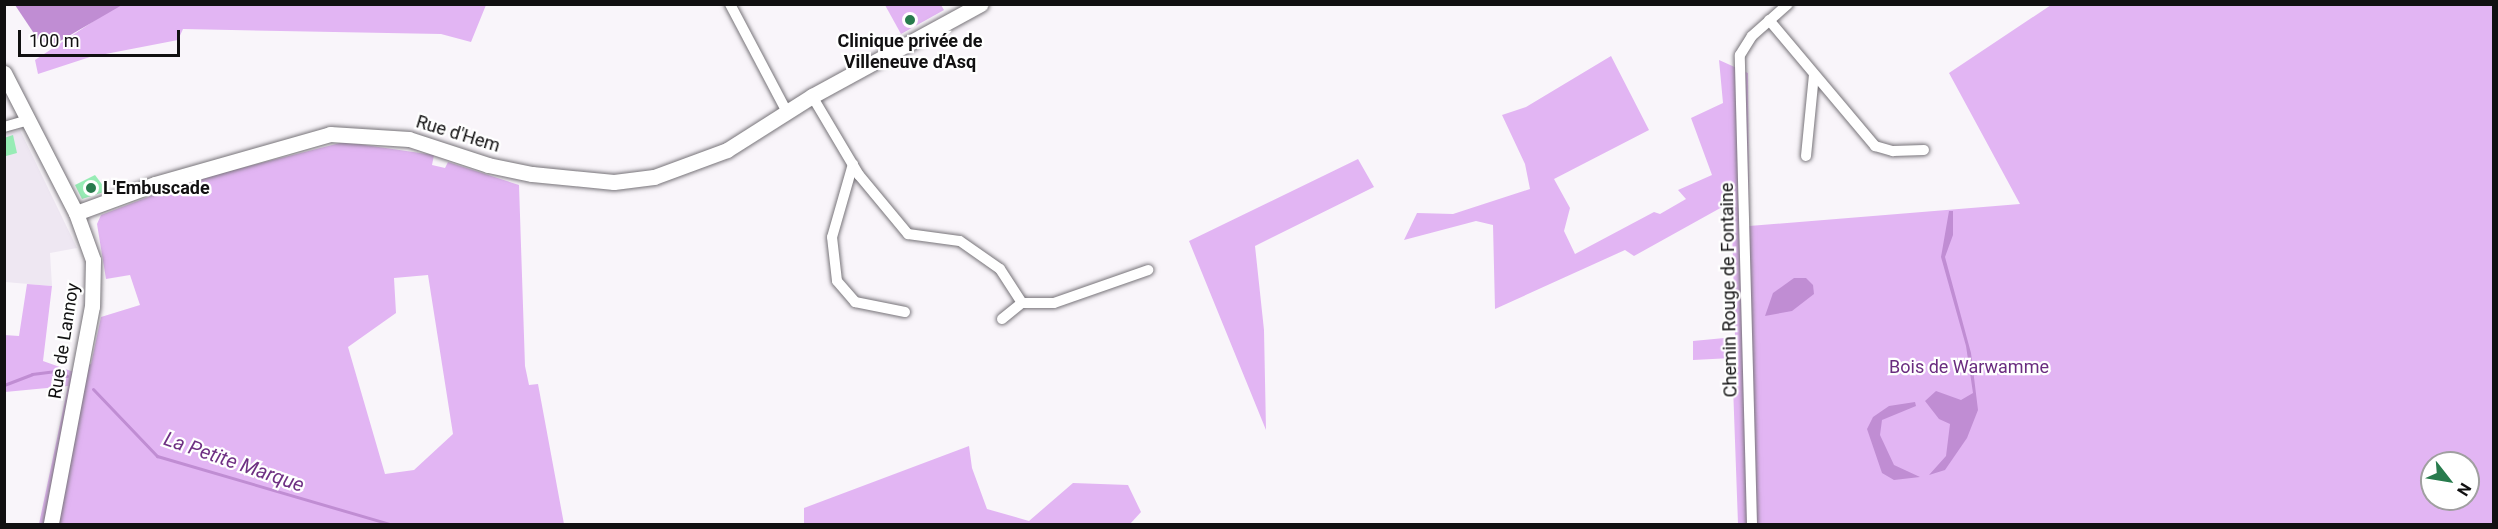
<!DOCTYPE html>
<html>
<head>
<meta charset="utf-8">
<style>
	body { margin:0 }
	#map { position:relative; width:2498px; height:529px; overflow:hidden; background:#f9f5fa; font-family:Roboto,sans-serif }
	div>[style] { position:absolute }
	.built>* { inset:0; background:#eee7f2 }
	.green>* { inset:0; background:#e2b5f3 }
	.water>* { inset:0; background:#c08dd3 }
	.stream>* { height:3px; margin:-1.5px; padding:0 1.5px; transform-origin:1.5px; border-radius:1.5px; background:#c08dd3 }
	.building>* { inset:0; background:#97ecb5 }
	.roads { filter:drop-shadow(0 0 2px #777479) drop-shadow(0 0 2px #777479) }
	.street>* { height:10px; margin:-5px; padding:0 5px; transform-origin:5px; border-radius:5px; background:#fff }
	.secondary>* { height:15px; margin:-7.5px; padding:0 7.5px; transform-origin:7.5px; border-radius:7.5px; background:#fff }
	.dots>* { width:16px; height:16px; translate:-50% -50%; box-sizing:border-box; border:3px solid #fff; border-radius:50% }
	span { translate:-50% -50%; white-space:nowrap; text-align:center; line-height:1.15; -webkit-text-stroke:4.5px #fff; paint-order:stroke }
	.poi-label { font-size:18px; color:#111011; font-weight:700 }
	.left { translate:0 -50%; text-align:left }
	.street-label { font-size:18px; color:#111011 }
	.park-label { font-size:18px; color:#6a2c7f }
	.water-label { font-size:20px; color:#6f3083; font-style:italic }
	.frame { position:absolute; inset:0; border:6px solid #111011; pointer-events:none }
	.north { position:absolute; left:2420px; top:451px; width:60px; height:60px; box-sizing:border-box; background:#fff; border:2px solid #a09fa0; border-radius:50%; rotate:121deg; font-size:16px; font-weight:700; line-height:24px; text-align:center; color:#111011 }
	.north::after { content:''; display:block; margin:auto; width:21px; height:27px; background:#287b4d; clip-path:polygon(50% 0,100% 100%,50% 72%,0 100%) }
	.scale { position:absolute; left:18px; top:30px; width:162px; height:27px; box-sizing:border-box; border:3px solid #111011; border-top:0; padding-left:8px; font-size:18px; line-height:21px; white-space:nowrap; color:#111011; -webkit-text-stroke:4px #fff; paint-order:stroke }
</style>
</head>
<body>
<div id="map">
	<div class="built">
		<i style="clip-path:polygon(20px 130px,77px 248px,50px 253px,52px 286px,5px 282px,4px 135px)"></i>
	</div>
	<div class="green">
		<i style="clip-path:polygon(118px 5px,486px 5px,471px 42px,441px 34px,183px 29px,178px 40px,90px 57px,38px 74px,35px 60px)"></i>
		<i style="clip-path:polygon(885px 5px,941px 5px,944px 10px,901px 34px)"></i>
		<i style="clip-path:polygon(evenodd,2051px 5px,2493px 5px,2493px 524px,1738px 524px,1732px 358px,1693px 360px,1693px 341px,1735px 337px,1732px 227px,1724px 206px,1634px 256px,1625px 250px,1495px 309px,1493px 225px,1476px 221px,1404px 240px,1417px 213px,1453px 214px,1530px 189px,1525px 164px,1502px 115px,1526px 107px,1611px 56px,1649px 130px,1554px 179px,1570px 208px,1564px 231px,1575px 254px,1654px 212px,1660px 214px,1686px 199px,1678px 190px,1712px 175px,1691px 118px,1723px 103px,1719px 60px,1748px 73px,1749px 226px,2020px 204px,1949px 73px,2051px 5px,2432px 463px,2468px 463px,2468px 499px,2432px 499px,2432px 463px)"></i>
		<i style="clip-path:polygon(evenodd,344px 142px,434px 155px,432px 165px,445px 168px,448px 162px,519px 185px,525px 366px,529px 385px,538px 384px,564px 524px,39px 524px,68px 386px,5px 392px,4px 335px,19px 336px,27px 284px,52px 286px,43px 361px,71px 371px,91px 364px,101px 317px,140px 305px,130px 275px,106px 279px,97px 224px,101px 215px,190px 181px,344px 142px,428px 275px,453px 434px,414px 470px,385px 474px,348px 347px,396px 313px,394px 278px,428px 275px)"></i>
		<i style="clip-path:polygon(1358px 159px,1374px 187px,1255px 246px,1264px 330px,1266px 430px,1189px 241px)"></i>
		<i style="clip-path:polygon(969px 446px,972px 468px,987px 509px,1029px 521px,1073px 483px,1128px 485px,1141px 512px,1130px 524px,804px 524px,804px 508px)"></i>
	</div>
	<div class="water">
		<i style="clip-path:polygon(15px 5px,122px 5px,55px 44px,39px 41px)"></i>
		<i style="clip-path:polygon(1949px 211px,1953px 211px,1953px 235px,1945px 257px,1971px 353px,1978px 410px,1967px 438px,1945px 470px,1929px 475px,1946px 456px,1950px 424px,1939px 419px,1925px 401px,1936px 391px,1961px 400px,1973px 393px,1966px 346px,1941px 257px)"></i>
		<i style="clip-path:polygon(1794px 278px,1806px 278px,1813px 285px,1814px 294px,1792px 311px,1765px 316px,1773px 293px)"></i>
		<i style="clip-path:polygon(1915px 402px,1916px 406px,1882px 420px,1880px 435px,1894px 465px,1920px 477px,1894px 480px,1882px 473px,1867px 429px,1873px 417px,1889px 406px)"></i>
	</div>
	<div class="stream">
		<i style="left:4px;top:385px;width:30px;rotate:-21deg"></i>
		<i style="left:32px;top:374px;width:24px;rotate:-7deg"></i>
		<i style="left:56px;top:371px;width:12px;rotate:24deg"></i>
		<i style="left:93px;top:389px;width:93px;rotate:46.3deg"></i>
		<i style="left:157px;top:456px;width:242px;rotate:16.3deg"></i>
	</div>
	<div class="building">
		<i style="clip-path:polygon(13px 135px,17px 153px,6px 156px,4px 138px)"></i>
		<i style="clip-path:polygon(95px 175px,107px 191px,82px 199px,75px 185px)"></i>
	</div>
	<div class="roads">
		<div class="street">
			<i style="left:730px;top:4px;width:122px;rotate:62.2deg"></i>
			<i style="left:1769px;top:20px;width:165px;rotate:49.9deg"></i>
			<i style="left:1875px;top:146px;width:19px;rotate:16deg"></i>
			<i style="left:1893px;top:151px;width:31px;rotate:-2deg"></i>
			<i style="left:812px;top:96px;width:92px;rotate:59.3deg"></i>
			<i style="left:859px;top:175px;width:77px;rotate:50.3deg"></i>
			<i style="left:908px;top:234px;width:52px;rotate:7.7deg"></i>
			<i style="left:960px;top:241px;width:49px;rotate:35deg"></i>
			<i style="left:1000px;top:269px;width:40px;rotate:57.1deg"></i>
			<i style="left:4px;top:127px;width:25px;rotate:-16deg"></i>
			<i style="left:1806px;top:156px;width:81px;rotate:-84.4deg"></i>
			<i style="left:853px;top:164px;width:76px;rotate:106deg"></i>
			<i style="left:832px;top:237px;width:44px;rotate:83.5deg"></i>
			<i style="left:837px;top:281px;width:28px;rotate:49deg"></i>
			<i style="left:855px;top:302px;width:51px;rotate:11.3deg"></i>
			<i style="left:1002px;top:319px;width:26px;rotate:-39deg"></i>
			<i style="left:1022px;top:303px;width:32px"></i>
			<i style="left:1054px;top:303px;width:100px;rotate:-19.3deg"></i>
			<i style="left:1752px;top:524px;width:469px;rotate:-91.5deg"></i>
			<i style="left:1740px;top:55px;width:22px;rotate:-58deg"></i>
			<i style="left:1752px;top:36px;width:48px;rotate:-41.6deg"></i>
		</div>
		<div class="secondary">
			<i style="left:4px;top:73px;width:157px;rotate:62.8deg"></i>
			<i style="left:76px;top:213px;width:50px;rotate:70.1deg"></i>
			<i style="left:93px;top:260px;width:46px;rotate:91.2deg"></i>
			<i style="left:92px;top:306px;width:222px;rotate:100.7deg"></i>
			<i style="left:76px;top:213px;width:84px;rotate:-20.2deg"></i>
			<i style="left:155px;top:184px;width:182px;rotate:-15.9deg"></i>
			<i style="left:330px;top:134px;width:79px;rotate:3.6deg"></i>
			<i style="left:409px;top:139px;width:83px;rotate:18.2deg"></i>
			<i style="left:488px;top:165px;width:45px;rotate:11.6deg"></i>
			<i style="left:532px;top:174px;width:82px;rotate:5.6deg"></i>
			<i style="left:614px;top:182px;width:40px;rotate:-7.1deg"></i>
			<i style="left:654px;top:177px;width:78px;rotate:-20.3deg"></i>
			<i style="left:727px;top:150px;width:101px;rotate:-32.4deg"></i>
			<i style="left:812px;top:96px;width:192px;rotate:-28.6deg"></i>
		</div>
	</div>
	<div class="dots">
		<i style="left:910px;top:20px;background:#287b4d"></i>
		<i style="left:91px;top:188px;background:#287b4d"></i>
	</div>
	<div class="poi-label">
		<span style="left:910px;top:52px">Clinique privée de<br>Villeneuve d'Asq</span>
		<span class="left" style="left:103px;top:188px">L'Embuscade</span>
	</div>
	<div class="street-label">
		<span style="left:458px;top:134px;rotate:17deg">Rue d'Hem</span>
		<span style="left:1729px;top:290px;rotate:-91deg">Chemin Rouge de Fontaine</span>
		<span style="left:64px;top:341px;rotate:-81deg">Rue de Lannoy</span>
	</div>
	<div class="park-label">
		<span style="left:1969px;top:367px">Bois de Warwamme</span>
	</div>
	<div class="water-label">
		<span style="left:234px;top:462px;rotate:19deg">La Petite Marque</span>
	</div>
	<div class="frame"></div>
	<div class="north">N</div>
	<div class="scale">100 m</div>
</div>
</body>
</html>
